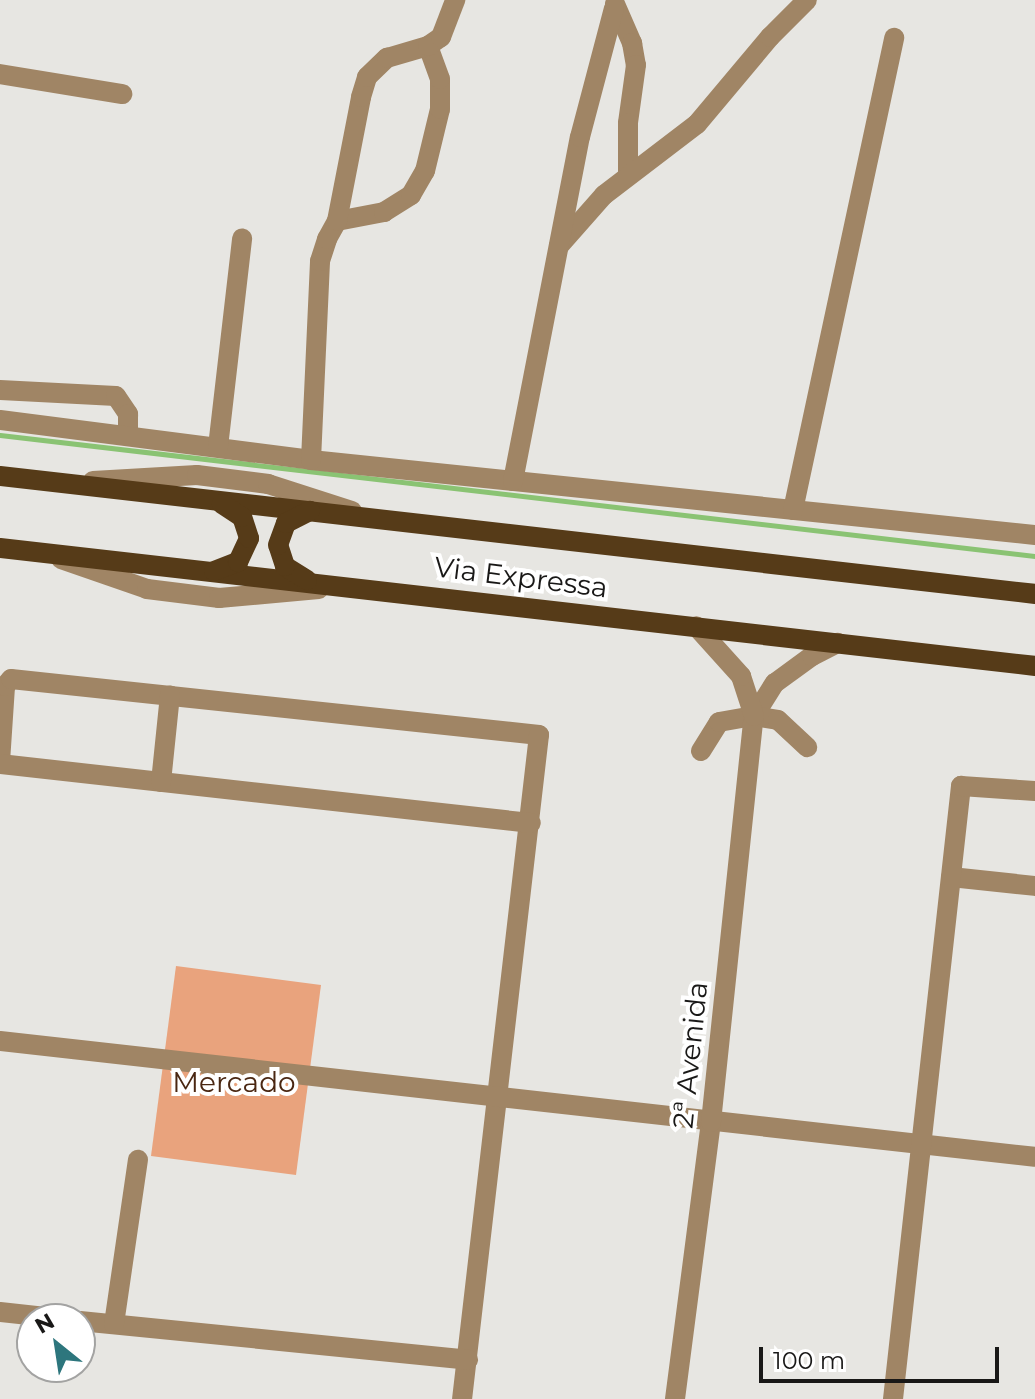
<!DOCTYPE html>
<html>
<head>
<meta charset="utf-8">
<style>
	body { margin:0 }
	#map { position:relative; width:1035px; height:1399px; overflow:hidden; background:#e7e6e2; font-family:Montserrat,sans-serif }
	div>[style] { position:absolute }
	.green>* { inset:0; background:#e9a37d }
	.stream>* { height:5px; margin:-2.5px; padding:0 2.5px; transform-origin:2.5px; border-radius:2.5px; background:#8ac373 }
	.minor>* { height:20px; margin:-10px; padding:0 10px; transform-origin:10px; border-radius:10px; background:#a08565 }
	.major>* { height:20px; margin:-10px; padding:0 10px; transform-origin:10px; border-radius:10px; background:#563b18 }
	span { translate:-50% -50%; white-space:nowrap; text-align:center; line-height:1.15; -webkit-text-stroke:8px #fff; paint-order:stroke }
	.street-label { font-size:28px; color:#191817 }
	.park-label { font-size:28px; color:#4a2712 }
	.north { position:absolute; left:16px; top:1303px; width:80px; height:80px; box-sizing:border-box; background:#fff; border:2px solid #a3a3a2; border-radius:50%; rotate:330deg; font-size:22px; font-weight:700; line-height:32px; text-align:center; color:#191817 }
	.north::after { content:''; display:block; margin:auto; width:28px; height:36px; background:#2d767d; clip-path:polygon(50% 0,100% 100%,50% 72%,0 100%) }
	.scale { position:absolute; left:759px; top:1347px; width:240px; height:36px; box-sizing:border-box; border:4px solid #191817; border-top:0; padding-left:10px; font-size:24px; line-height:28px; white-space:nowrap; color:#191817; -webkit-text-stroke:6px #fff; paint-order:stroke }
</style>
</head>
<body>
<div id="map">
	<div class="green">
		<i style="clip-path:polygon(176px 966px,321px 985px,296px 1175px,151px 1156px)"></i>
	</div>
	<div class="stream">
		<i style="left:0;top:435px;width:1042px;rotate:6.67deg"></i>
	</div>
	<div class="minor">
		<i style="left:615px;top:4px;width:43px;rotate:66.4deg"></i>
		<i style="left:632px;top:43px;width:22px;rotate:80deg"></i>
		<i style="left:636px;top:65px;width:59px;rotate:97.9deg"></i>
		<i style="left:628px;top:123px;width:52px;rotate:90deg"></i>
		<i style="left:0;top:74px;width:124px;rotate:9.3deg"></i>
		<i style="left:337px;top:221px;width:48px;rotate:-10.8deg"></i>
		<i style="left:384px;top:212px;width:32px;rotate:-32deg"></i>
		<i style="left:411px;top:195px;width:28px;rotate:-60deg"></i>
		<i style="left:425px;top:171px;width:64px;rotate:-76.4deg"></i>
		<i style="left:440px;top:109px;width:30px;rotate:-90deg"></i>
		<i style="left:440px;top:79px;width:35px;rotate:-110deg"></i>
		<i style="left:559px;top:246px;width:68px;rotate:-48.6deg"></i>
		<i style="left:604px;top:195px;width:117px;rotate:-37.4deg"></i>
		<i style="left:697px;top:124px;width:114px;rotate:-50deg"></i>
		<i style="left:770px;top:37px;width:52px;rotate:-45deg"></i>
		<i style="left:0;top:390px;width:116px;rotate:3deg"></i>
		<i style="left:116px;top:396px;width:22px;rotate:56deg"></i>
		<i style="left:128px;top:414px;width:20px;rotate:90deg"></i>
		<i style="left:0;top:420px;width:314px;rotate:7.3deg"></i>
		<i style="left:311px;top:460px;width:728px;rotate:5.91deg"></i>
		<i style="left:218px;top:447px;width:210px;rotate:-83.4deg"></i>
		<i style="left:311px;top:460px;width:199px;rotate:-87.4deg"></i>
		<i style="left:320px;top:261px;width:23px;rotate:-72deg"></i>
		<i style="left:327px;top:239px;width:21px;rotate:-61deg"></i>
		<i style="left:337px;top:221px;width:126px;rotate:-79deg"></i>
		<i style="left:361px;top:97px;width:21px;rotate:-73deg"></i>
		<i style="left:367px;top:77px;width:28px;rotate:-44deg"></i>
		<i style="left:387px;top:58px;width:43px;rotate:-16.3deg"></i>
		<i style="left:428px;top:46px;width:16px;rotate:-35deg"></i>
		<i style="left:441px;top:37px;width:40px;rotate:-69deg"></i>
		<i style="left:93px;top:481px;width:104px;rotate:-3.3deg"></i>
		<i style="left:197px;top:475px;width:72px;rotate:7.2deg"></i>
		<i style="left:268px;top:484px;width:88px;rotate:17.8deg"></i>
		<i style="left:513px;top:481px;width:350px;rotate:-79deg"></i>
		<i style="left:580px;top:137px;width:133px;rotate:-75.2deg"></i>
		<i style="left:793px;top:510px;width:483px;rotate:-77.9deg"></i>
		<i style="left:61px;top:559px;width:91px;rotate:19.2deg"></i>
		<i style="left:147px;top:589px;width:73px;rotate:7.1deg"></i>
		<i style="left:219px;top:598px;width:100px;rotate:-5.1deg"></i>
		<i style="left:754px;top:716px;width:39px;rotate:-58deg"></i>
		<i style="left:775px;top:683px;width:46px;rotate:-36.1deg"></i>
		<i style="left:812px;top:656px;width:29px;rotate:-27deg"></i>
		<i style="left:701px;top:751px;width:34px;rotate:-58deg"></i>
		<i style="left:719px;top:722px;width:36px;rotate:-10deg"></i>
		<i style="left:754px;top:716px;width:24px;rotate:9deg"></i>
		<i style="left:778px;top:720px;width:40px;rotate:43deg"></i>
		<i style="left:0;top:762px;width:76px;rotate:-86.2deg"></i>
		<i style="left:5px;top:686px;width:9px;rotate:-49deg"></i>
		<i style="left:11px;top:679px;width:531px;rotate:6.05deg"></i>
		<i style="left:539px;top:735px;width:668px;rotate:96.61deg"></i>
		<i style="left:0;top:764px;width:534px;rotate:6.34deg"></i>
		<i style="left:161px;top:782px;width:87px;rotate:-84.1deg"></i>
		<i style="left:951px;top:877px;width:84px;rotate:6.1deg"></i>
		<i style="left:0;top:1041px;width:1041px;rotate:6.39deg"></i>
		<i style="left:0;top:1312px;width:64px;rotate:6.2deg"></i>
		<i style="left:80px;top:1321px;width:390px;rotate:5.7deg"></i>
		<i style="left:114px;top:1324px;width:166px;rotate:-81.7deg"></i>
		<i style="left:675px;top:1399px;width:279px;rotate:-82.6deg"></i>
		<i style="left:711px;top:1122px;width:408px;rotate:-84deg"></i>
		<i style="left:754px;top:716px;width:42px;rotate:-108deg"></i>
		<i style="left:741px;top:676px;width:67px;rotate:-132deg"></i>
		<i style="left:893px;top:1399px;width:617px;rotate:-83.67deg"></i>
		<i style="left:961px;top:786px;width:74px;rotate:3.9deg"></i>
	</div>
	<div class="major">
		<i style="left:0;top:476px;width:1042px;rotate:6.5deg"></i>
		<i style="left:0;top:548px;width:1042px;rotate:6.5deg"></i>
		<i style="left:214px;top:571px;width:26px;rotate:-21deg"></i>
		<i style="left:238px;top:562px;width:26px;rotate:-65deg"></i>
		<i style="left:249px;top:538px;width:22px;rotate:-108deg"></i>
		<i style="left:242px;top:517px;width:24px;rotate:-147deg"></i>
		<i style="left:307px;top:580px;width:26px;rotate:-148deg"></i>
		<i style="left:285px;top:566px;width:22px;rotate:-108deg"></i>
		<i style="left:278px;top:545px;width:23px;rotate:-70deg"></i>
		<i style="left:286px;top:523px;width:27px;rotate:-27deg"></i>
	</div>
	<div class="street-label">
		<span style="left:521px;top:577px;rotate:7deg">Via Expressa</span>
		<span style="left:690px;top:1055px;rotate:-84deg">2ª Avenida</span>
	</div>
	<div class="park-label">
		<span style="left:234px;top:1082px">Mercado</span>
	</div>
	<div class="north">N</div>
	<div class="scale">100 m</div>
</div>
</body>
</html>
